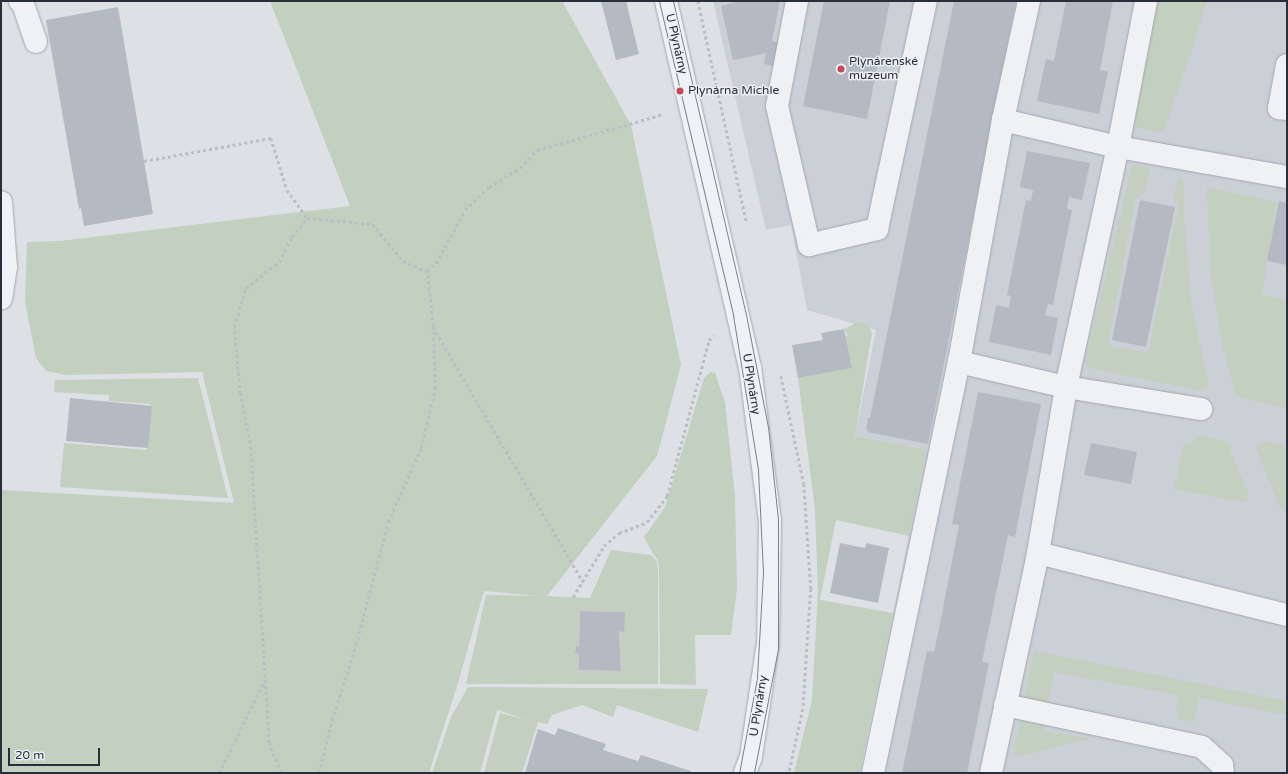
<!DOCTYPE html>
<html>
<head>
<meta charset="utf-8">
<style>
	body { margin:0 }
	#map { position:relative; width:1288px; height:774px; overflow:hidden; background:#dde1e6; font-family:"Varela Round",sans-serif }
	div>[style] { position:absolute }
	.built>* { inset:0; background:#cbd0d7 }
	.green>* { inset:0; background:#c3cfbf }
	.building>* { inset:0; background:#b5bac2 }
	.path>* { height:2.5px; margin-top:-1.25px; transform-origin:0; background:repeating-linear-gradient(90deg,#bbbfc5 0 3px,transparent 0 6px) }
	.roads { filter:drop-shadow(0 0 1px #a3a8af) drop-shadow(0 0 1px #a3a8af) }
	.minor>* { height:22px; margin:-11px; padding:0 11px; transform-origin:11px; border-radius:11px; background:#eff1f5 }
	.tram>* { height:1px; margin:-0.5px; padding:0 0.5px; transform-origin:0.5px; border-radius:0.5px; background:#78808e }
	.dots>* { width:11px; height:11px; translate:-50% -50%; box-sizing:border-box; border:2px solid #eceff4; border-radius:50% }
	span { translate:-50% -50%; white-space:nowrap; text-align:center; line-height:1.15; -webkit-text-stroke:3px #eceff4; paint-order:stroke }
	.street-label { font-size:12px; color:#282f3b }
	.poi-label { font-size:12px; color:#282f3b }
	.left { translate:0 -50%; text-align:left }
	.frame { position:absolute; inset:0; border:2px solid #282f3b; pointer-events:none }
	.scale { position:absolute; left:8px; top:748px; width:92px; height:18px; box-sizing:border-box; border:2px solid #282f3b; border-top:0; padding-left:5px; font-size:12px; line-height:14px; white-space:nowrap; color:#282f3b; -webkit-text-stroke:3px #eceff4; paint-order:stroke }
</style>
</head>
<body>
<div id="map">
	<div class="built">
		<i style="clip-path:polygon(713px 1px,1287px 1px,1287px 773px,861px 773px,926px 450px,854px 441px,876px 330px,807px 310px,791px 225px,766px 230px)"></i>
	</div>
	<div class="green">
		<i style="clip-path:polygon(evenodd,270px 1px,562px 1px,631px 125px,681px 365px,657px 456px,547px 596px,590px 598px,611px 550px,651px 555px,657px 561px,658px 571px,658px 684px,466px 684px,486px 595px,540px 596px,484px 591px,458px 683px,429px 773px,1px 773px,1px 490px,234px 503px,202px 372px,65px 375px,46px 371px,36px 358px,25px 302px,27px 242px,60px 241px,350px 206px,270px 1px,580px 611px,624px 612px,624px 631px,619px 631px,621px 671px,579px 670px,579px 654px,575px 653px,576px 647px,579px 647px,580px 611px)"></i>
		<i style="clip-path:polygon(1158px 1px,1206px 1px,1193px 48px,1164px 129px,1158px 132px,1136px 127px,1133px 122px)"></i>
		<i style="clip-path:polygon(1132px 165px,1150px 168px,1144px 194px,1140px 195px,1136px 199px,1108px 342px,1113px 347px,1145px 352px,1149px 349px,1178px 207px,1177px 203px,1173px 200px,1179px 175px,1184px 182px,1184px 221px,1192px 307px,1209px 385px,1203px 391px,1089px 368px,1085px 363px)"></i>
		<i style="clip-path:polygon(1207px 187px,1275px 202px,1277px 204px,1262px 292px,1266px 296px,1287px 300px,1287px 408px,1240px 398px,1235px 393px,1224px 352px,1210px 268px)"></i>
		<i style="clip-path:polygon(856px 323px,862px 323px,869px 327px,872px 333px,855px 436px,926px 450px,909px 536px,836px 520px,820px 600px,893px 613px,860px 773px,794px 773px,812px 700px,818px 591px,815px 509px,798px 378px,852px 368px,845px 337px,848px 336px,844px 329px)"></i>
		<i style="clip-path:polygon(710px 372px,715px 373px,725px 402px,735px 497px,737px 589px,731px 635px,695px 635px,696px 685px,660px 684px,659px 568px,658px 560px,653px 554px,644px 537px,665px 507px,704px 378px)"></i>
		<i style="clip-path:polygon(198px 378px,228px 498px,60px 487px,64px 443px,147px 450px,151px 404px,109px 401px,109px 395px,54px 392px,55px 380px)"></i>
		<i style="clip-path:polygon(1201px 436px,1224px 441px,1228px 444px,1249px 495px,1246px 501px,1242px 502px,1174px 489px,1184px 443px,1192px 444px,1195px 437px)"></i>
		<i style="clip-path:polygon(1263px 441px,1287px 446px,1287px 511px,1280px 508px,1256px 448px,1258px 444px)"></i>
		<i style="clip-path:polygon(1034px 651px,1287px 701px,1287px 715px,1199px 698px,1194px 722px,1174px 718px,1177px 717px,1178px 709px,1175px 708px,1178px 695px,1054px 672px,1044px 731px,1091px 739px,1067px 744px,1018px 757px,1015px 754px,1014px 750px)"></i>
		<i style="clip-path:polygon(468px 687px,708px 689px,698px 732px,617px 705px,613px 717px,582px 705px,552px 715px,547px 724px,538px 722px,522px 773px,484px 773px,500px 713px,529px 720px,497px 710px,480px 773px,432px 773px,451px 717px)"></i>
	</div>
	<div class="building">
		<i style="clip-path:polygon(601px 1px,626px 1px,639px 54px,616px 60px)"></i>
		<i style="clip-path:polygon(741px 1px,780px 1px,772px 41px,779px 43px,774px 66px,764px 64px,766px 53px,733px 60px,721px 6px)"></i>
		<i style="clip-path:polygon(824px 1px,890px 1px,867px 119px,803px 106px)"></i>
		<i style="clip-path:polygon(954px 1px,1016px 1px,928px 444px,867px 432px,868px 430px,866px 429px,868px 418px,870px 418px)"></i>
		<i style="clip-path:polygon(1066px 1px,1113px 1px,1100px 70px,1108px 72px,1099px 114px,1037px 101px,1046px 59px,1054px 61px)"></i>
		<i style="clip-path:polygon(118px 7px,153px 214px,84px 226px,81px 208px,79px 209px,46px 20px)"></i>
		<i style="clip-path:polygon(1027px 151px,1090px 163px,1082px 200px,1069px 197px,1067px 209px,1072px 210px,1053px 305px,1048px 304px,1045px 315px,1058px 318px,1051px 355px,989px 342px,996px 305px,1009px 308px,1011px 296px,1007px 295px,1026px 200px,1031px 201px,1033px 190px,1020px 187px)"></i>
		<i style="clip-path:polygon(1140px 200px,1175px 207px,1146px 347px,1112px 340px)"></i>
		<i style="clip-path:polygon(1279px 201px,1287px 203px,1287px 265px,1267px 261px)"></i>
		<i style="clip-path:polygon(844px 329px,852px 368px,798px 378px,792px 345px,823px 340px,821px 333px)"></i>
		<i style="clip-path:polygon(978px 392px,1041px 404px,1015px 537px,1008px 535px,982px 662px,989px 663px,967px 773px,902px 773px,927px 651px,934px 652px,939px 629px,959px 525px,952px 524px)"></i>
		<i style="clip-path:polygon(70px 398px,152px 406px,148px 448px,66px 441px)"></i>
		<i style="clip-path:polygon(1091px 443px,1137px 452px,1131px 484px,1084px 475px)"></i>
		<i style="clip-path:polygon(840px 543px,865px 548px,866px 543px,889px 548px,878px 603px,830px 593px)"></i>
		<i style="clip-path:polygon(580px 611px,625px 612px,624px 632px,619px 631px,621px 671px,579px 670px,579px 654px,575px 653px,576px 646px,579px 647px)"></i>
		<i style="clip-path:polygon(558px 728px,606px 744px,603px 750px,638px 761px,641px 755px,691px 771px,691px 773px,525px 773px,538px 729px,555px 735px)"></i>
	</div>
	<div class="path">
		<i style="left:698px;top:1px;width:227px;rotate:77.6deg"></i>
		<i style="left:144px;top:161px;width:129px;rotate:-10.3deg"></i>
		<i style="left:271px;top:138px;width:54px;rotate:72.9deg"></i>
		<i style="left:287px;top:190px;width:34px;rotate:54deg"></i>
		<i style="left:307px;top:218px;width:66px;rotate:5.2deg"></i>
		<i style="left:373px;top:224px;width:48px;rotate:51deg"></i>
		<i style="left:403px;top:261px;width:26px;rotate:23deg"></i>
		<i style="left:427px;top:271px;width:12px;rotate:-42deg"></i>
		<i style="left:436px;top:263px;width:60px;rotate:-61.3deg"></i>
		<i style="left:465px;top:210px;width:33px;rotate:-44deg"></i>
		<i style="left:489px;top:187px;width:36px;rotate:-32deg"></i>
		<i style="left:520px;top:168px;width:25px;rotate:-47deg"></i>
		<i style="left:537px;top:150px;width:132px;rotate:-15.8deg"></i>
		<i style="left:433px;top:327px;width:296px;rotate:59.5deg"></i>
		<i style="left:781px;top:376px;width:110px;rotate:78deg"></i>
		<i style="left:804px;top:484px;width:105px;rotate:86.2deg"></i>
		<i style="left:811px;top:589px;width:120px;rotate:93.8deg"></i>
		<i style="left:803px;top:709px;width:66px;rotate:102.3deg"></i>
		<i style="left:573px;top:597px;width:60px;rotate:-58.7deg"></i>
		<i style="left:604px;top:546px;width:20px;rotate:-41deg"></i>
		<i style="left:619px;top:533px;width:30px;rotate:-21deg"></i>
		<i style="left:647px;top:522px;width:33px;rotate:-52deg"></i>
		<i style="left:667px;top:496px;width:162px;rotate:-74.9deg"></i>
		<i style="left:709px;top:340px;width:7px;rotate:-45deg"></i>
		<i style="left:219px;top:773px;width:104px;rotate:-63.7deg"></i>
		<i style="left:281px;top:773px;width:32px;rotate:-112deg"></i>
		<i style="left:269px;top:743px;width:301px;rotate:-93.6deg"></i>
		<i style="left:250px;top:443px;width:50px;rotate:-101.5deg"></i>
		<i style="left:240px;top:394px;width:67px;rotate:-95.1deg"></i>
		<i style="left:234px;top:327px;width:41px;rotate:-72.9deg"></i>
		<i style="left:246px;top:288px;width:42px;rotate:-38.2deg"></i>
		<i style="left:279px;top:262px;width:28px;rotate:-63deg"></i>
		<i style="left:292px;top:237px;width:24px;rotate:-52deg"></i>
		<i style="left:319px;top:773px;width:55px;rotate:-76.2deg"></i>
		<i style="left:332px;top:720px;width:79px;rotate:-72.3deg"></i>
		<i style="left:356px;top:645px;width:127px;rotate:-75.4deg"></i>
		<i style="left:388px;top:522px;width:81px;rotate:-66deg"></i>
		<i style="left:421px;top:448px;width:61px;rotate:-76.7deg"></i>
		<i style="left:435px;top:389px;width:63px;rotate:-91.8deg"></i>
		<i style="left:433px;top:326px;width:55px;rotate:-96.2deg"></i>
	</div>
	<div class="roads">
		<div class="minor">
			<i style="left:20px;top:1px;width:4px;rotate:45deg"></i>
			<i style="left:23px;top:4px;width:40px;rotate:71.1deg"></i>
			<i style="left:666px;top:1px;width:376px;rotate:77.1deg"></i>
			<i style="left:750px;top:367px;width:154px;rotate:82.6deg"></i>
			<i style="left:770px;top:520px;width:123px;rotate:90.9deg"></i>
			<i style="left:768px;top:643px;width:115px;rotate:98.5deg"></i>
			<i style="left:751px;top:757px;width:17px;rotate:111deg"></i>
			<i style="left:797px;top:1px;width:107px;rotate:100.8deg"></i>
			<i style="left:777px;top:106px;width:143px;rotate:77deg"></i>
			<i style="left:809px;top:245px;width:70px;rotate:-13.2deg"></i>
			<i style="left:877px;top:229px;width:233px;rotate:-77.9deg"></i>
			<i style="left:1287px;top:65px;width:44px;rotate:100.5deg"></i>
			<i style="left:1279px;top:108px;width:8px;rotate:7deg"></i>
			<i style="left:1003px;top:120px;width:118px;rotate:13.2deg"></i>
			<i style="left:1118px;top:147px;width:172px;rotate:10.1deg"></i>
			<i style="left:1px;top:202px;width:65px;rotate:85.6deg"></i>
			<i style="left:6px;top:267px;width:32px;rotate:99deg"></i>
			<i style="left:959px;top:362px;width:110px;rotate:13.2deg"></i>
			<i style="left:1066px;top:387px;width:137px;rotate:9.3deg"></i>
			<i style="left:1038px;top:553px;width:257px;rotate:14deg"></i>
			<i style="left:1005px;top:705px;width:201px;rotate:12deg"></i>
			<i style="left:1202px;top:747px;width:27px;rotate:42deg"></i>
			<i style="left:1222px;top:765px;width:8px;rotate:83deg"></i>
			<i style="left:873px;top:773px;width:420px;rotate:-78.2deg"></i>
			<i style="left:959px;top:362px;width:246px;rotate:-79.7deg"></i>
			<i style="left:1003px;top:120px;width:122px;rotate:-77.7deg"></i>
			<i style="left:991px;top:773px;width:225px;rotate:-77.9deg"></i>
			<i style="left:1038px;top:553px;width:168px;rotate:-80.4deg"></i>
			<i style="left:1066px;top:387px;width:246px;rotate:-77.8deg"></i>
			<i style="left:1118px;top:147px;width:149px;rotate:-79.1deg"></i>
		</div>
	</div>
	<div class="tram">
		<i style="left:659px;top:1px;width:323px;rotate:76.7deg"></i>
		<i style="left:733px;top:315px;width:157px;rotate:80.8deg"></i>
		<i style="left:758px;top:470px;width:103px;rotate:87.2deg"></i>
		<i style="left:763px;top:573px;width:105px;rotate:93.3deg"></i>
		<i style="left:757px;top:678px;width:97px;rotate:100.7deg"></i>
		<i style="left:673px;top:1px;width:327px;rotate:76.9deg"></i>
		<i style="left:747px;top:320px;width:109px;rotate:78.9deg"></i>
		<i style="left:768px;top:427px;width:93px;rotate:83.8deg"></i>
		<i style="left:778px;top:519px;width:130px;rotate:90deg"></i>
		<i style="left:778px;top:649px;width:126px;rotate:101deg"></i>
	</div>
	<div class="dots">
		<i style="left:841px;top:69px;background:#c5485a"></i>
		<i style="left:680px;top:91px;background:#c5485a"></i>
	</div>
	<div class="street-label">
		<span style="left:676px;top:44px;rotate:77deg">U Plynárny</span>
		<span style="left:751px;top:384px;rotate:81deg">U Plynárny</span>
		<span style="left:759px;top:706px;rotate:-81deg">U Plynárny</span>
	</div>
	<div class="poi-label">
		<span class="left" style="left:849px;top:69px">Plynárenské<br>muzeum</span>
		<span class="left" style="left:688px;top:91px">Plynárna Michle</span>
	</div>
	<div class="frame"></div>
	<div class="scale">20 m</div>
</div>
</body>
</html>
